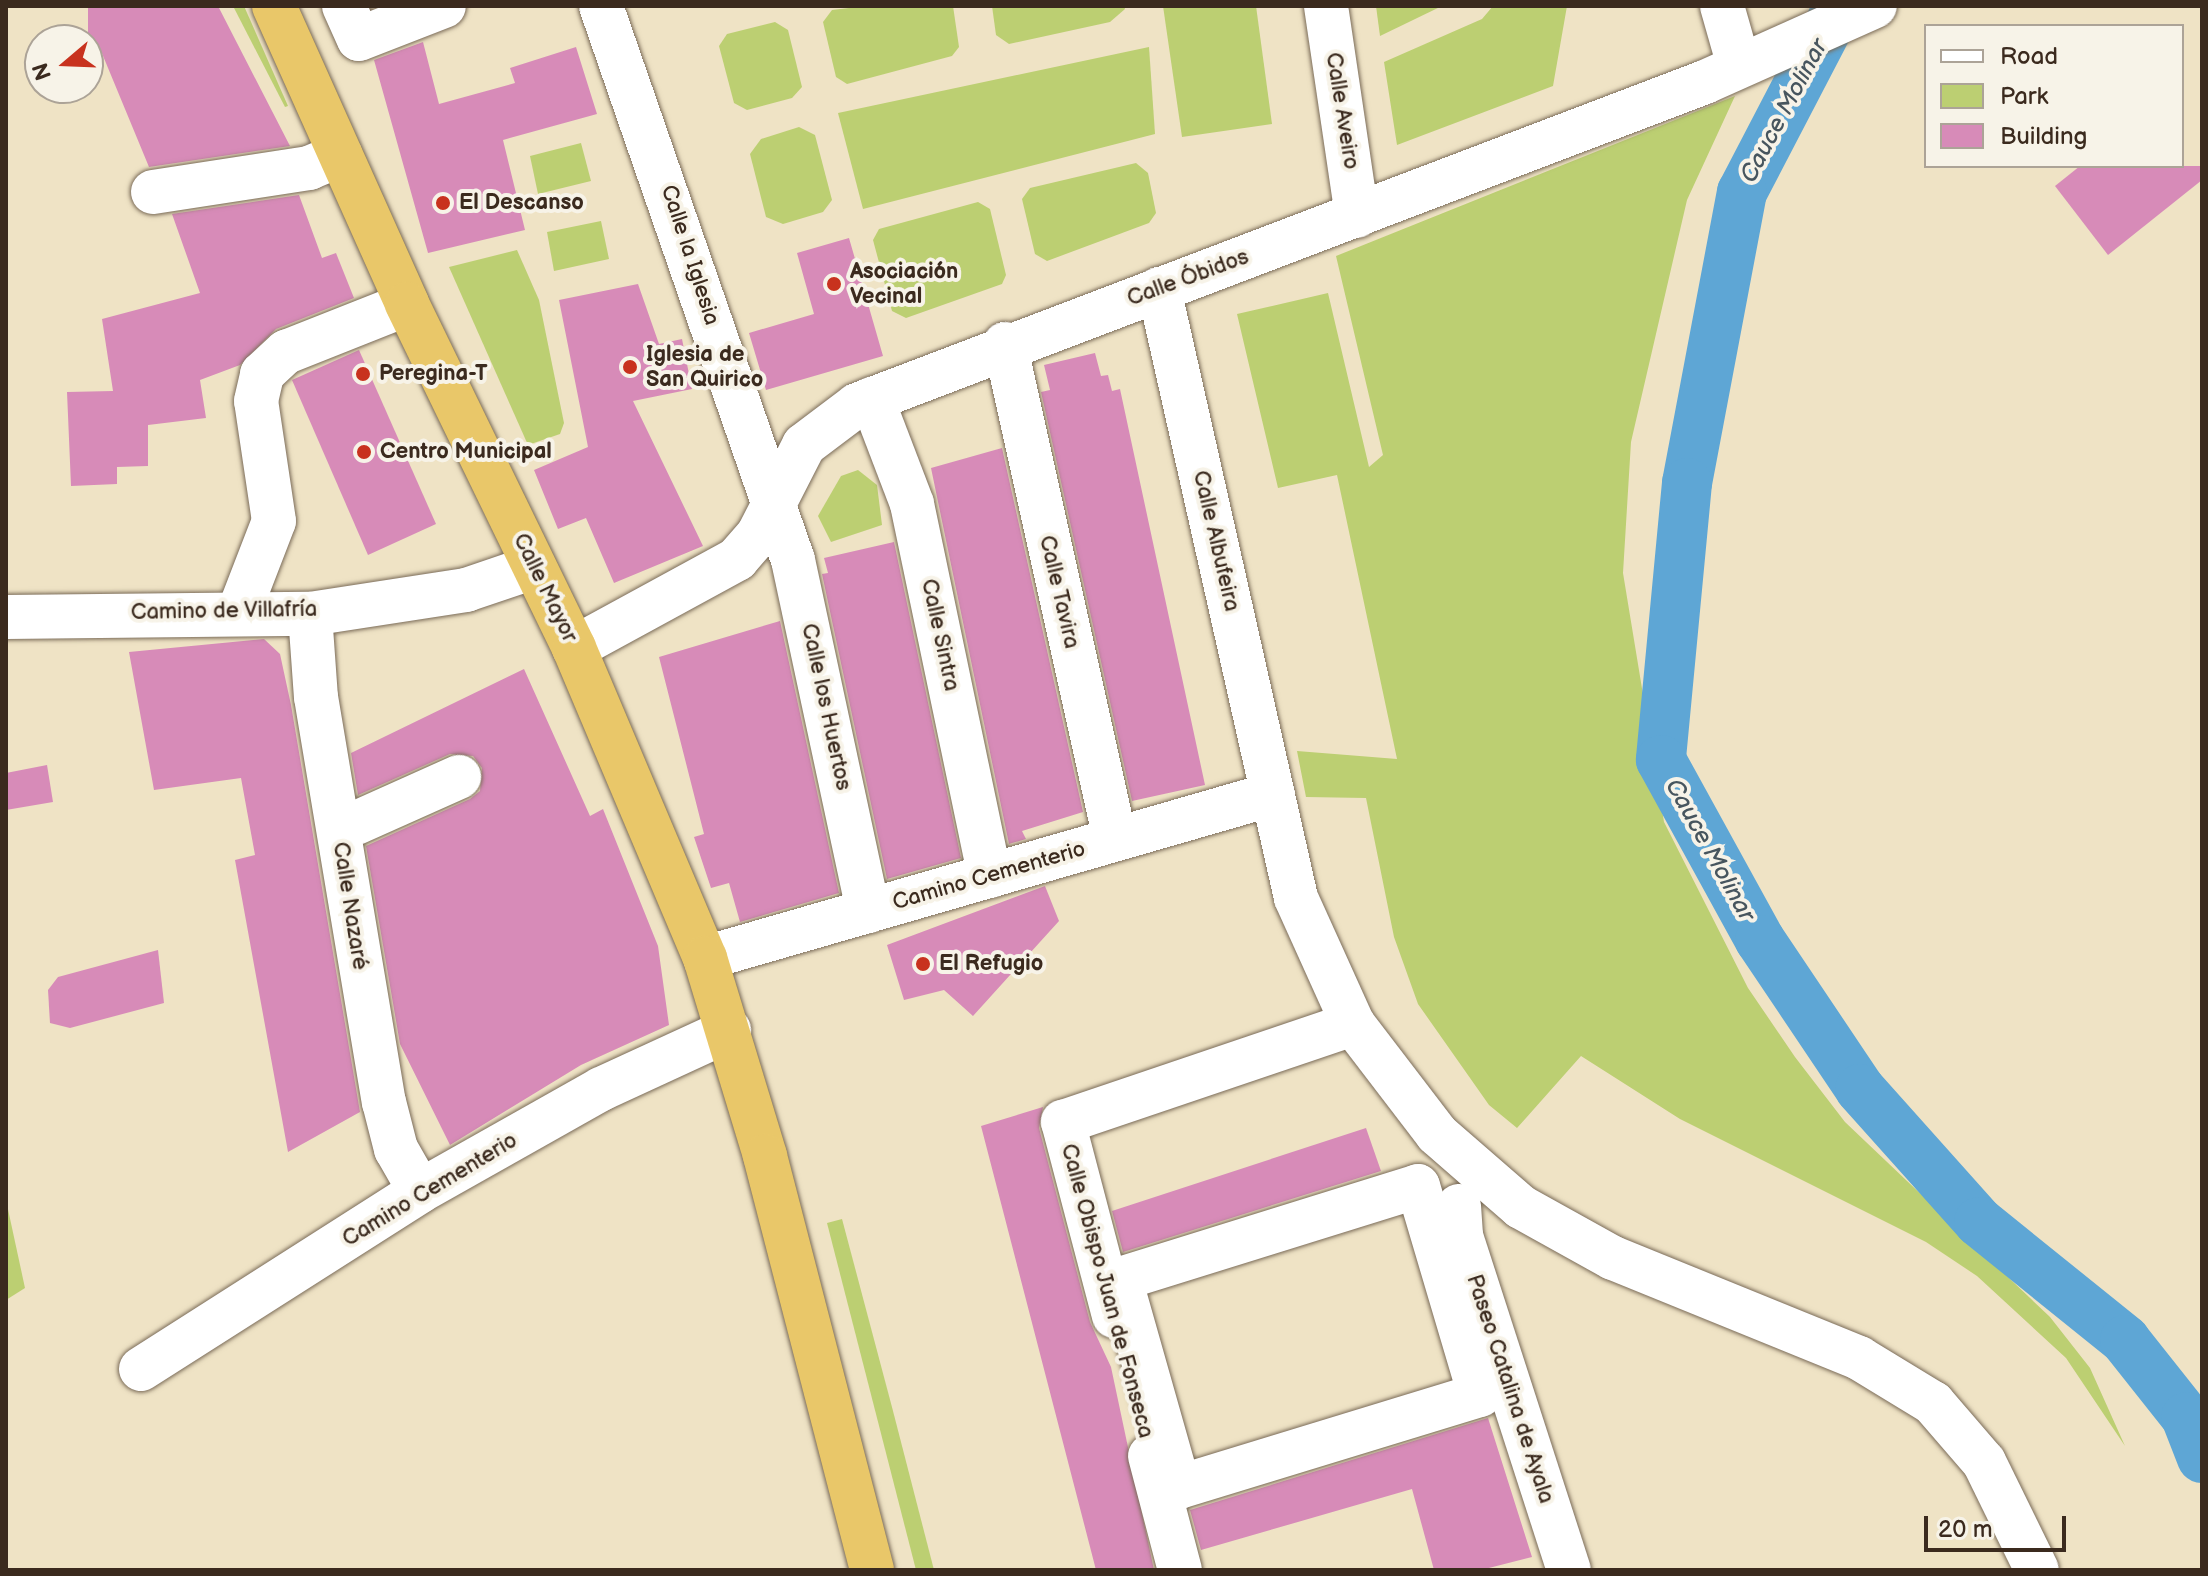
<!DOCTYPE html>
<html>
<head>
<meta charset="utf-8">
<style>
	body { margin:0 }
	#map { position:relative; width:2208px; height:1576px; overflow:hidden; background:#efe3c5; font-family:"Balsamiq Sans",sans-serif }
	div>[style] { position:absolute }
	.green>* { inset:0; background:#bccf72 }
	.canal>* { height:50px; margin:-25px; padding:0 25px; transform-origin:25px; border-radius:25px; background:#5ea6d5 }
	.building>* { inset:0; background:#d78bb8 }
	.roads { filter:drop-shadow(0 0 2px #7a6b58) drop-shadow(0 0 2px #7a6b58) }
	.street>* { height:44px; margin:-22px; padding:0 22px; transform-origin:22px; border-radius:22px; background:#fff }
	.highway>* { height:44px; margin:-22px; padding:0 22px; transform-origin:22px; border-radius:22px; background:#e9c769 }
	.dots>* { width:22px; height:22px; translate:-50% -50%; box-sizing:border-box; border:4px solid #f7f3e8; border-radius:50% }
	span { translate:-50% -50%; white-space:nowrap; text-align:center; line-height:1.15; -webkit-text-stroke:8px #f7f3e8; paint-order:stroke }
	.street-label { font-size:22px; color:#3b2a1e }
	.poi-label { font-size:22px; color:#3b2a1e; font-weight:700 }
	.left { translate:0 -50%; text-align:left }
	.water-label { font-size:24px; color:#47555e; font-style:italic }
	.frame { position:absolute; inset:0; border:8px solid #3b2a1e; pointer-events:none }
	.legend { position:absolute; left:1924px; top:24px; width:260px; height:144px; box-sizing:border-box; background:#f7f3e8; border:2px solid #aca397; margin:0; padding:10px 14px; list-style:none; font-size:24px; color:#3b2a1e }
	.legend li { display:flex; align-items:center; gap:16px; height:40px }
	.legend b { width:40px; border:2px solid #aca397 }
	.north { position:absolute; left:24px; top:24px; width:80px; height:80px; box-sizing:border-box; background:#f7f3e8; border:2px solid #aca397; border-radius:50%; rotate:251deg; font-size:22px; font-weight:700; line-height:32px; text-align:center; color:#3b2a1e }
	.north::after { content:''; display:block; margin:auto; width:28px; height:36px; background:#c8321e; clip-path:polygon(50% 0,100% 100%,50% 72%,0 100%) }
	.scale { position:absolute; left:1924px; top:1516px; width:142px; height:36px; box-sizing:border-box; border:4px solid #3b2a1e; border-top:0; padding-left:10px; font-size:24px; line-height:28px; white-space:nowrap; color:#3b2a1e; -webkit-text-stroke:6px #f7f3e8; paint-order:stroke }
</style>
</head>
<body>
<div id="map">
	<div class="green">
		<i style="clip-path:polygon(233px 6px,244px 6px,288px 106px,285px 107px)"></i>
		<i style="clip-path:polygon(866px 6px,953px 6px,959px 47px,952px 56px,847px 84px,836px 77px,823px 22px,832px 10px)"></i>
		<i style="clip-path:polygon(992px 6px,1124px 6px,1125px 9px,1110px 22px,1009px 44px,996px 35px)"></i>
		<i style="clip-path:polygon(1163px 6px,1256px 6px,1272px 124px,1182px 137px)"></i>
		<i style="clip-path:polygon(1376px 6px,1442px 6px,1380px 36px)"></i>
		<i style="clip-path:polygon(1493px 6px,1567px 6px,1553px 86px,1397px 145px,1384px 62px,1482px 19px)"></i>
		<i style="clip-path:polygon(775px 22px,788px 30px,802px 87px,792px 98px,747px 110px,734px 103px,719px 46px,727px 34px)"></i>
		<i style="clip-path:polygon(1149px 47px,1155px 134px,863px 209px,838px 113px)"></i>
		<i style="clip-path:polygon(1735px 96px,1687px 200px,1631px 442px,1623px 573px,1664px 822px,1748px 988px,1795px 1057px,1845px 1122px,2050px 1317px,2090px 1368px,2125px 1446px,2066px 1358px,1977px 1276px,1926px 1242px,1680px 1119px,1581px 1056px,1517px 1128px,1489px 1105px,1418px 1004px,1394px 937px,1366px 798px,1306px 797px,1297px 751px,1397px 759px,1337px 475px,1278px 488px,1237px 314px,1328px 293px,1369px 467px,1383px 455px,1336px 256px)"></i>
		<i style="clip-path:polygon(799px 127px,815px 135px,832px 200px,823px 212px,783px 224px,766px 217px,750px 154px,761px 139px)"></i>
		<i style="clip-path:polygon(581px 143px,591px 181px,538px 194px,530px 156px)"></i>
		<i style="clip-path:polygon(1136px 163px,1148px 173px,1156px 213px,1149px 223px,1047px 261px,1035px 254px,1022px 199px,1030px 188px)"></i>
		<i style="clip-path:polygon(978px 202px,990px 209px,1006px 275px,1002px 284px,906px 318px,892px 311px,873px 240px,879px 229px)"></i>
		<i style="clip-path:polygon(601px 221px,609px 259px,554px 271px,547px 232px)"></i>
		<i style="clip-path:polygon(517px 250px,539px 300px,564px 423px,560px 434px,528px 445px,449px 267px)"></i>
		<i style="clip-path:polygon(858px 470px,877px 485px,882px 525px,831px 542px,818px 516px,841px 476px)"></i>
		<i style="clip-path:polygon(6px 1200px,25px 1288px,6px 1300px)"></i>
		<i style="clip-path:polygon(842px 1219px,893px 1411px,934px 1570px,916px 1570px,827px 1223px)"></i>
	</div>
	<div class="canal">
		<i style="left:1839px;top:6px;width:210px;rotate:117.5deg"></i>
		<i style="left:1742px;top:192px;width:296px;rotate:100.7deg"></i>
		<i style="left:1687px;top:483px;width:278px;rotate:95.4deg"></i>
		<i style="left:1661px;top:760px;width:205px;rotate:61.2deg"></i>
		<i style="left:1760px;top:940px;width:179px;rotate:56.1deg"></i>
		<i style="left:1860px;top:1089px;width:178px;rotate:48.2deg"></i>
		<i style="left:1979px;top:1222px;width:188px;rotate:38.9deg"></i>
		<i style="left:2125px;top:1340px;width:98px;rotate:51.6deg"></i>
		<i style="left:2186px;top:1417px;width:44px;rotate:68.7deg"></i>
	</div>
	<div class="building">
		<i style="clip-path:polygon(88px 6px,218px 6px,290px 146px,149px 167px,101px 51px,88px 56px)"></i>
		<i style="clip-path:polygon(423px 42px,439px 104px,515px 83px,510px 68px,576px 47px,597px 114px,503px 140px,525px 230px,428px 253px,374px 60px)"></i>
		<i style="clip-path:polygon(2080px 166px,2202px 166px,2202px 180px,2108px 255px,2055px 186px)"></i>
		<i style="clip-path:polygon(299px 195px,322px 258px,336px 253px,354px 298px,276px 329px,240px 365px,200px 380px,206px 418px,148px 425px,148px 466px,117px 467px,117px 484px,71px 486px,67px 392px,113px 391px,102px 319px,200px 293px,172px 214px)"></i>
		<i style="clip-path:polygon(849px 238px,883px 356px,766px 390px,749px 333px,814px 314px,797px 253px)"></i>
		<i style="clip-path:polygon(638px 284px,659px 344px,682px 339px,692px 389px,633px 401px,703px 546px,614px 583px,586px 518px,558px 529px,534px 470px,588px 447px,559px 300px)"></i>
		<i style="clip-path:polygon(359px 350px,436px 524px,368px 555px,292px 380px)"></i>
		<i style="clip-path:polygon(1095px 353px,1101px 376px,1108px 375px,1112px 391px,1120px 389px,1205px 785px,1132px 801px,1041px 392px,1050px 390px,1044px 365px)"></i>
		<i style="clip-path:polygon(1002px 448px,1083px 812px,1022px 831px,1026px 839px,1009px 844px,931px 468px)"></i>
		<i style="clip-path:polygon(894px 542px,961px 858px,887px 879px,822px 574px,828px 573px,824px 558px)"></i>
		<i style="clip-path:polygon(780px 621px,839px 893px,740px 922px,729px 883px,711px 888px,694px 837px,704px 834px,659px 657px)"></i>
		<i style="clip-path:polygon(264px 639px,280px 654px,291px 705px,360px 1112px,288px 1152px,235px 860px,255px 855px,241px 778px,154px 790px,129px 652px)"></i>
		<i style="clip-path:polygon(524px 669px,590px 816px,603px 809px,658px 946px,669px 1025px,581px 1065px,450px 1145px,400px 1044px,366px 846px,470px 799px,480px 791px,482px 768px,473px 756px,450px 754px,358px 795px,351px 753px)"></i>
		<i style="clip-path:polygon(47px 765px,53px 802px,6px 810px,6px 773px)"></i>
		<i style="clip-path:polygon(1045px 886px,1059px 921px,973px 1016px,944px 990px,904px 1000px,887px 945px)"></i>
		<i style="clip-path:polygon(158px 950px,164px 1003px,70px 1028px,50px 1023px,48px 990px,58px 977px)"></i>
		<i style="clip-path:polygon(1043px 1107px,1039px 1128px,1090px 1322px,1111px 1367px,1154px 1570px,1096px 1570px,981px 1126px)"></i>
		<i style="clip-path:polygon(1366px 1128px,1381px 1171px,1123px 1252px,1112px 1211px)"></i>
		<i style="clip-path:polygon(1488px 1418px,1532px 1557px,1481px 1570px,1434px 1570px,1412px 1489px,1201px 1550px,1190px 1510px)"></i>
	</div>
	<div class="roads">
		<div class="street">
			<i style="left:344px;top:6px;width:36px;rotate:66deg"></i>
			<i style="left:359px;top:39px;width:91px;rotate:-21.2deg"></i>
			<i style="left:601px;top:6px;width:586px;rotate:70.89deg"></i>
			<i style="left:793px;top:560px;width:359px;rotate:77.9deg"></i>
			<i style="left:1326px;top:6px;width:212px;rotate:81.6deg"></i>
			<i style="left:1722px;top:6px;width:58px;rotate:74.1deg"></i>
			<i style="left:153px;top:192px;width:158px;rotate:-8.7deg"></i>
			<i style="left:309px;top:168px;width:34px;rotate:-23deg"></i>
			<i style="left:1159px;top:289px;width:624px;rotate:77.32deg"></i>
			<i style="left:1296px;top:898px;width:138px;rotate:65.7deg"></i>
			<i style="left:1353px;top:1024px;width:138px;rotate:52.6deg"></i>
			<i style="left:1437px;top:1134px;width:111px;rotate:41deg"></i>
			<i style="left:1521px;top:1207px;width:105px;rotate:29deg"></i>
			<i style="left:1613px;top:1258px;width:266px;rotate:22.1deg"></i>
			<i style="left:1859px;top:1358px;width:87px;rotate:31.3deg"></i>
			<i style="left:1933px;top:1403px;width:78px;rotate:49.2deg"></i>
			<i style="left:1984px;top:1462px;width:120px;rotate:63.9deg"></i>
			<i style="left:1005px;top:344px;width:507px;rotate:77.47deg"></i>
			<i style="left:872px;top:399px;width:112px;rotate:69.1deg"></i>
			<i style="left:912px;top:504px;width:380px;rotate:78.2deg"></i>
			<i style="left:240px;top:609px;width:94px;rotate:-68.9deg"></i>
			<i style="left:274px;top:521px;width:121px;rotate:-98.5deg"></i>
			<i style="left:256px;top:401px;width:28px;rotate:-77deg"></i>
			<i style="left:262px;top:374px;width:33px;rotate:-43deg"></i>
			<i style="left:286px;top:352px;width:130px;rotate:-21.6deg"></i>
			<i style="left:310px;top:614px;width:83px;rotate:85.9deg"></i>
			<i style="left:316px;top:697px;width:411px;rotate:80.5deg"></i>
			<i style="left:384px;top:1102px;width:49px;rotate:75.7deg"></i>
			<i style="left:396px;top:1149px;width:48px;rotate:60.3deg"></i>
			<i style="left:6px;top:617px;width:304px;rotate:-0.6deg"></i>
			<i style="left:310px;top:614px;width:158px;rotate:-8.7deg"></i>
			<i style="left:466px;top:590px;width:72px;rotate:-18.7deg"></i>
			<i style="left:574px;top:648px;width:186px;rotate:-28.6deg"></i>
			<i style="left:737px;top:559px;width:32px;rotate:-49deg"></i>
			<i style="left:758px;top:535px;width:101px;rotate:-62.9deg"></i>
			<i style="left:804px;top:445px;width:66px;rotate:-37deg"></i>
			<i style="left:857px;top:405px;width:907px;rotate:-20.85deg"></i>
			<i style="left:1705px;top:82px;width:186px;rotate:-24.1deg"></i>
			<i style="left:356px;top:823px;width:113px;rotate:-24.1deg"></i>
			<i style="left:705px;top:958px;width:591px;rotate:-16.11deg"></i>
			<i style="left:1418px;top:1186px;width:218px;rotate:73.5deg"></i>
			<i style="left:1480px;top:1395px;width:315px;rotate:163deg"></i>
			<i style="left:1179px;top:1487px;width:216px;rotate:-105.8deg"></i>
			<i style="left:1120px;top:1279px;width:312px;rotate:-17.3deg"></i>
			<i style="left:1459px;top:1206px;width:30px;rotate:86deg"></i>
			<i style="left:1461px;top:1236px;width:351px;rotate:72.1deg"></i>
			<i style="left:1114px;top:1316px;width:201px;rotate:-104.7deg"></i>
			<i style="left:1063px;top:1122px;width:306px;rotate:-18.7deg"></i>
			<i style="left:141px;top:1369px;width:331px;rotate:-32.5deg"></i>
			<i style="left:420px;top:1191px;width:208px;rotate:-29.4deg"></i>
			<i style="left:601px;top:1089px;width:141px;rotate:-24.7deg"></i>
			<i style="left:1150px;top:1456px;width:118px;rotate:75.3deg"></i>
		</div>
		<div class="highway">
			<i style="left:274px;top:6px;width:326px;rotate:65.9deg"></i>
			<i style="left:407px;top:304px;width:382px;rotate:64.1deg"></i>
			<i style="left:574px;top:648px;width:337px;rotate:67.1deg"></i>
			<i style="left:705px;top:958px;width:207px;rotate:73.1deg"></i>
			<i style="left:765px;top:1156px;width:428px;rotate:75.5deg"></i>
		</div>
	</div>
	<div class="dots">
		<i style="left:443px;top:203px;background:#c8321e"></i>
		<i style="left:834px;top:284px;background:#c8321e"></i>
		<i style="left:630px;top:367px;background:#c8321e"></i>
		<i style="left:363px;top:374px;background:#c8321e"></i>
		<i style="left:364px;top:452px;background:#c8321e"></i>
		<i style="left:923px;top:964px;background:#c8321e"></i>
	</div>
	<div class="street-label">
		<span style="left:1342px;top:111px;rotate:81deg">Calle Aveiro</span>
		<span style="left:690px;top:255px;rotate:72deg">Calle la Iglesia</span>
		<span style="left:1188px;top:278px;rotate:-20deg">Calle Óbidos</span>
		<span style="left:1216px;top:541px;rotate:77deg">Calle Albufeira</span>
		<span style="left:545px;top:588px;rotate:64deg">Calle Mayor</span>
		<span style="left:1059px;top:592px;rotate:77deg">Calle Tavira</span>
		<span style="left:224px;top:611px;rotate:-1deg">Camino de Villafría</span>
		<span style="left:940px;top:635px;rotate:78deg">Calle Sintra</span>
		<span style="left:826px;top:707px;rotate:78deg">Calle los Huertos</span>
		<span style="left:989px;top:876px;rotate:-16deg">Camino Cementerio</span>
		<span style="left:350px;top:906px;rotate:81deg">Calle Nazaré</span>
		<span style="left:430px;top:1190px;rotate:-31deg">Camino Cementerio</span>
		<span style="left:1107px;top:1291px;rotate:75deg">Calle Obispo Juan de Fonseca</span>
		<span style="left:1510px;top:1389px;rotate:72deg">Paseo Catalina de Ayala</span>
	</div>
	<div class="poi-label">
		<span class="left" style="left:459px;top:203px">El Descanso</span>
		<span class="left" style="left:850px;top:284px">Asociación<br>Vecinal</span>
		<span class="left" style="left:646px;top:367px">Iglesia de<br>San Quirico</span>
		<span class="left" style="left:379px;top:374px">Peregina-T</span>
		<span class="left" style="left:380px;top:452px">Centro Municipal</span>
		<span class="left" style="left:939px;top:964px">El Refugio</span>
	</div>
	<div class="water-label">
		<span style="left:1784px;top:111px;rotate:-62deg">Cauce Molinar</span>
		<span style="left:1710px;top:850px;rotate:61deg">Cauce Molinar</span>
	</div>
	<div class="frame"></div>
	<ul class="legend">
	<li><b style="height:10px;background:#fff"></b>Road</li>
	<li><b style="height:22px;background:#bccf72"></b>Park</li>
	<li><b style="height:22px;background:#d78bb8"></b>Building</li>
	</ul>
	<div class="north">N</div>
	<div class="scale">20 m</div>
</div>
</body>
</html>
